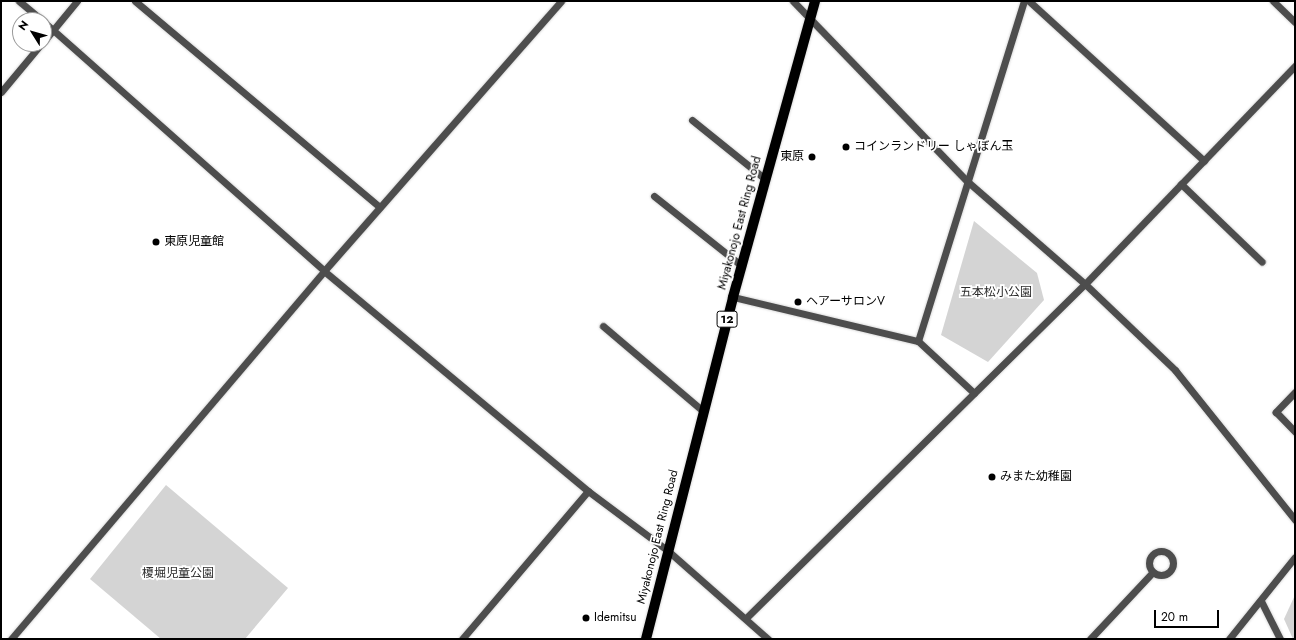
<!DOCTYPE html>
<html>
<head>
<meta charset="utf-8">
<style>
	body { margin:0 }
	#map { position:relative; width:1296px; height:640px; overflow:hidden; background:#fff; font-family:Jost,"Noto Sans JP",sans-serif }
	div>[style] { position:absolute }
	.green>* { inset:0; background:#d4d4d4 }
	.roads { filter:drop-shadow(0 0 1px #dbdbdb) drop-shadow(0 0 1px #dbdbdb) }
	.minor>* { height:7px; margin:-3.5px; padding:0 3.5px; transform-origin:3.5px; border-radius:3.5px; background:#4d4d4d }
	.minor>.ring { margin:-3.5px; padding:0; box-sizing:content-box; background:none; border:7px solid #4d4d4d; border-radius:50% }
	.major>* { height:10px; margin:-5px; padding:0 5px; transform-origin:5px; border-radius:5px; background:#000 }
	.dots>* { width:11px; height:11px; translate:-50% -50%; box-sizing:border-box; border:2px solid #fff; border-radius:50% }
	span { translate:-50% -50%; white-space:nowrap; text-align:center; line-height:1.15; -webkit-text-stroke:3.5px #fff; paint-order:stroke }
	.shield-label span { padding:1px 3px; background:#fff; border:1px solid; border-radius:3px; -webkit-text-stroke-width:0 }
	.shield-label { font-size:11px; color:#000; font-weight:700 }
	.poi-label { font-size:12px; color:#000 }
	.left { translate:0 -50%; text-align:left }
	.right { translate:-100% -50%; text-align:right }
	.street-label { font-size:12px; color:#000 }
	.park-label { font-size:12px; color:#2b2b2b }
	.frame { position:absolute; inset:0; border:2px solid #000; pointer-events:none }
	.north { position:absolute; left:12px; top:12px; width:40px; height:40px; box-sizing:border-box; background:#fff; border:1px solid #999; border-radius:50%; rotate:307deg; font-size:11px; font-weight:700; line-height:16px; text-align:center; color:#000 }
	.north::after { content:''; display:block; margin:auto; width:14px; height:18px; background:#000; clip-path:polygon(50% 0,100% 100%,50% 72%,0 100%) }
	.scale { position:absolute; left:1154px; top:610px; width:65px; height:18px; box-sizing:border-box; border:2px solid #000; border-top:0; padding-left:5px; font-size:12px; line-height:14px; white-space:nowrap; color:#000; -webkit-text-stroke:3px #fff; paint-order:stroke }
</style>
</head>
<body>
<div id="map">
	<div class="green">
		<i style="clip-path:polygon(974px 221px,1037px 273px,1044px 300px,988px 362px,941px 335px)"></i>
		<i style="clip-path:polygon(166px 485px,288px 588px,245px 639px,161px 639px,90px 579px)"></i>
		<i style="clip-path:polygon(1295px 595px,1295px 639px,1293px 639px,1284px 619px)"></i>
	</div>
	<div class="roads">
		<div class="minor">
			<i style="left:19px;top:1px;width:30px;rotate:40deg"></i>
			<i style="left:135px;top:1px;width:320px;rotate:40.1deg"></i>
			<i style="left:793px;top:1px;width:252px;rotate:46deg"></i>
			<i style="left:968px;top:182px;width:155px;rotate:41.1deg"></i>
			<i style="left:1085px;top:284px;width:124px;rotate:43.7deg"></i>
			<i style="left:1175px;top:370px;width:192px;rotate:51.3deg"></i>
			<i style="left:1029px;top:1px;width:237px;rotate:42.4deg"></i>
			<i style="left:1273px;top:1px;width:30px;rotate:44deg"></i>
			<i style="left:44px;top:22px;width:375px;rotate:41.6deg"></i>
			<i style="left:324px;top:271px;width:344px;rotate:39.8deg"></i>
			<i style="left:588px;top:491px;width:99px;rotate:36.8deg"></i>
			<i style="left:667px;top:550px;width:135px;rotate:41.4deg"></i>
			<i style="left:44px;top:41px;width:52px;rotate:-50.5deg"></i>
			<i style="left:1px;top:92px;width:62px;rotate:-50.2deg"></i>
			<i style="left:692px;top:120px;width:94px;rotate:38.9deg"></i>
			<i style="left:1181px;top:184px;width:112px;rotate:43.9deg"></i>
			<i style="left:654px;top:196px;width:112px;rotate:38.5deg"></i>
			<i style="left:733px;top:297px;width:190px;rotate:13.4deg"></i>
			<i style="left:603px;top:326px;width:131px;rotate:40.4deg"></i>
			<i style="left:1295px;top:392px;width:28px;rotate:134deg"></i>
			<i style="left:1276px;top:412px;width:28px;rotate:46deg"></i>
			<i style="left:974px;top:393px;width:76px;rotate:-137.1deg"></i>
			<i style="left:918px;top:341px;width:356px;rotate:-72.7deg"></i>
			<i class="ring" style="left:1149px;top:551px;width:17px;height:17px"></i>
			<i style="left:1261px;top:601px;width:42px;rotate:63.4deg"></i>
			<i style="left:746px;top:618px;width:476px;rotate:-44.6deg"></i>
			<i style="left:1085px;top:284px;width:303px;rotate:-46.1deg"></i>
			<i style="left:11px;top:639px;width:483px;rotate:-49.6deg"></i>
			<i style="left:324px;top:271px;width:359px;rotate:-48.7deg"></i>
			<i style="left:462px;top:639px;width:194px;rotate:-49.6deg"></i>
			<i style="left:1090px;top:639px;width:92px;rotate:-46.8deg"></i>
			<i style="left:1229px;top:639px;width:105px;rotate:-51.2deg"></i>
		</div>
		<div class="major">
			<i style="left:646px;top:639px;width:353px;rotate:-75.7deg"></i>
			<i style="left:733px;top:297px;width:307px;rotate:-74.5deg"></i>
		</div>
	</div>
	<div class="dots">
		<i style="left:846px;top:147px;background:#000"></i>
		<i style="left:812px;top:157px;background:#000"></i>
		<i style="left:156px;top:242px;background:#000"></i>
		<i style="left:798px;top:302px;background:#000"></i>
		<i style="left:992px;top:477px;background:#000"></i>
		<i style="left:586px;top:618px;background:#000"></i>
	</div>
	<div class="shield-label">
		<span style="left:727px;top:319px">12</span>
	</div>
	<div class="poi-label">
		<span class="left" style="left:854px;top:147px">コインランドリー しゃぼん玉</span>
		<span class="right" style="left:804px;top:157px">東原</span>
		<span class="left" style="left:164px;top:242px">東原児童館</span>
		<span class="left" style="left:806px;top:302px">ヘアーサロンV</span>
		<span class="left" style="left:1000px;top:477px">みまた幼稚園</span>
		<span class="left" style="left:594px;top:618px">Idemitsu</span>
	</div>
	<div class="street-label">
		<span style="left:740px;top:223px;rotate:-75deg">Miyakonojo East Ring Road</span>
		<span style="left:658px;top:537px;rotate:-76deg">Miyakonojo East Ring Road</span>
	</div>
	<div class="park-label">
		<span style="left:996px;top:293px">五本松小公園</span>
		<span style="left:178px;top:574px">榎堀児童公園</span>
	</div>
	<div class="frame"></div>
	<div class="north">N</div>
	<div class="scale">20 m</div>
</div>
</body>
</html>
